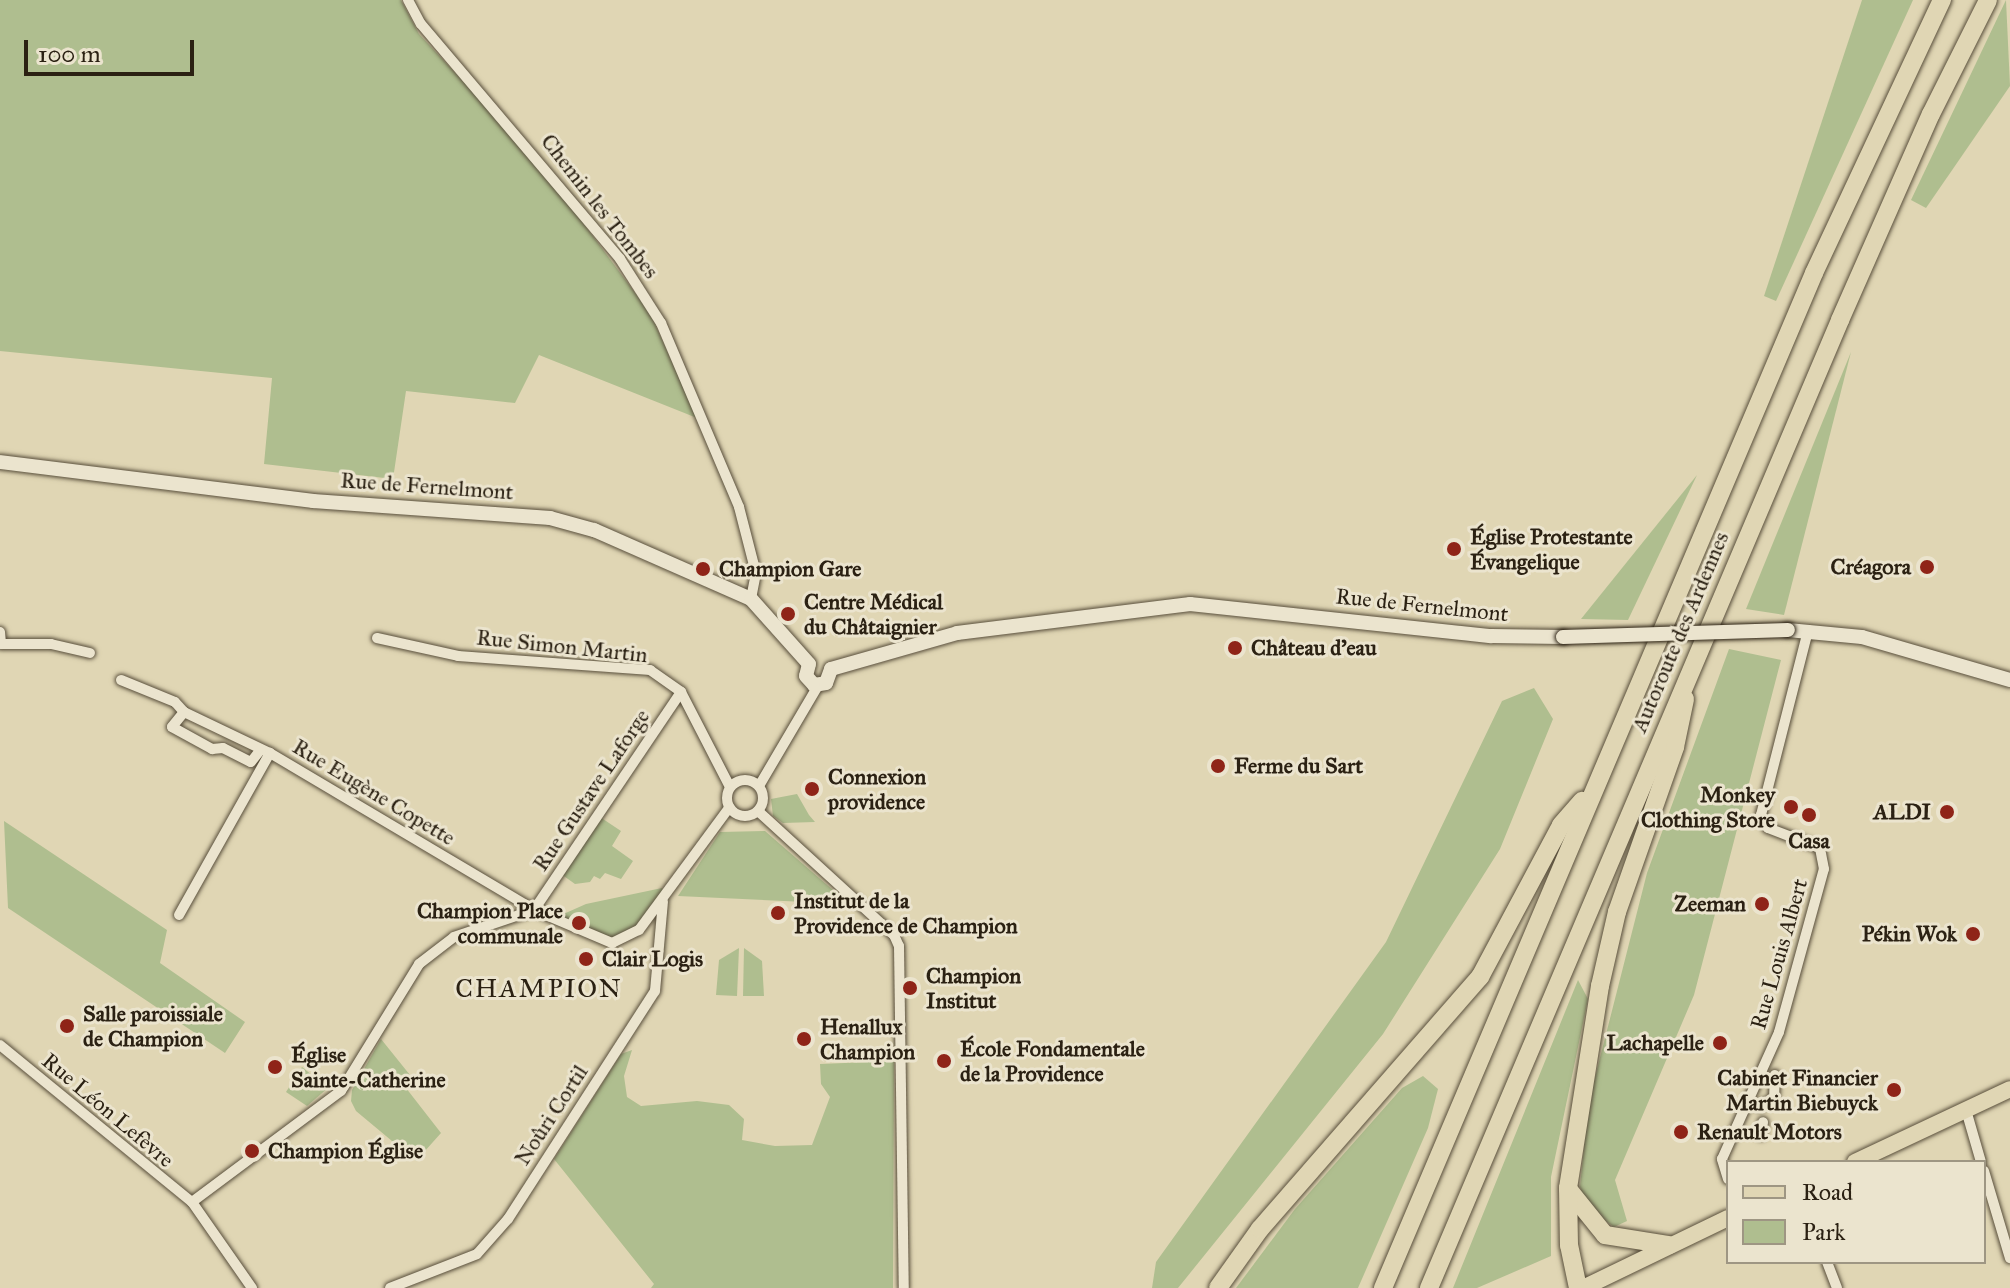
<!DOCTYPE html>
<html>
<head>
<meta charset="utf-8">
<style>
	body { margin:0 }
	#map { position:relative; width:2010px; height:1288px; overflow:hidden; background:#e0d6b4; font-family:"IM FELL Great Primer",serif }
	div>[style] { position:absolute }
	.green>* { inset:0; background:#afbe8f }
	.roads { filter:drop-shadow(0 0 2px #584e3b) drop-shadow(0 0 2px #584e3b) }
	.street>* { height:10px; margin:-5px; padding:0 5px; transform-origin:5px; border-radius:5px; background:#ebe4ce }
	.street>.ring { margin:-5px; padding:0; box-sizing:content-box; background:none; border:10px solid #ebe4ce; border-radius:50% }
	.secondary>* { height:14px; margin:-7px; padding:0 7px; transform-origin:7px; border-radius:7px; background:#ebe4ce }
	.primary>* { height:16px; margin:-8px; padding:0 8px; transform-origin:8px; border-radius:8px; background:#e0d6b4 }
	.highway>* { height:18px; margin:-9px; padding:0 9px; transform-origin:9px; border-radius:9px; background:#e0d6b4 }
	.bridges { filter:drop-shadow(0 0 2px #2b2113) drop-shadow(0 0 2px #2b2113) }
	.secondary-bridge>* { height:14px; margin:-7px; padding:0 7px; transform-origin:7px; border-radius:7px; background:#ebe4ce }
	.dots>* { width:22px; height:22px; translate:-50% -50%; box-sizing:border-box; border:4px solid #ebe4ce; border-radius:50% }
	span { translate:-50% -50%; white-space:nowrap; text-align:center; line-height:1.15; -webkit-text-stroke:6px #ebe4ce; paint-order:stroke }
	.street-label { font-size:22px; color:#2b2113 }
	.poi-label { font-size:22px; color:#2b2113; font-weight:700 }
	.left { translate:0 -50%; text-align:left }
	.right { translate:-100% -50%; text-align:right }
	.quarter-label { font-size:26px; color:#2b2113; letter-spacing:2px }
	.legend { position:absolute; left:1726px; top:1160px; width:260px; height:104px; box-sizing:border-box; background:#ebe4ce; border:2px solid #9e9683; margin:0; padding:10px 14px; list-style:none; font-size:24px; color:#2b2113 }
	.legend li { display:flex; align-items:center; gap:16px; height:40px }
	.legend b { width:40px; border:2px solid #9e9683 }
	.scale { position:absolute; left:24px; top:40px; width:170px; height:36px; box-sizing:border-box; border:4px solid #2b2113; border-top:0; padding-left:10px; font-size:24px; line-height:28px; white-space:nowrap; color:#2b2113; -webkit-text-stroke:6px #ebe4ce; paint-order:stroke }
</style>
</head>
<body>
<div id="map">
	<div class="green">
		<i style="clip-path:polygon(0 0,401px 0,419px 34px,537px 161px,650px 313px,697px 418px,539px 355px,515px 403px,406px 391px,393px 479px,264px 464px,272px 378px,0 351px)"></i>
		<i style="clip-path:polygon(1862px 0,1913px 0,1776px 301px,1764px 296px)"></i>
		<i style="clip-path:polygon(2006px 0,2010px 86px,1926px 208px,1911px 200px)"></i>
		<i style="clip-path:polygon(1851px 352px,1784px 615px,1746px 609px)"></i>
		<i style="clip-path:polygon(1697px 475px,1628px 620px,1581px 619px)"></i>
		<i style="clip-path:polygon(1729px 649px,1781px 660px,1694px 995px,1615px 1180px,1627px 1221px,1614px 1227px,1587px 1207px,1580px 1187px,1588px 1105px,1647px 873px)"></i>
		<i style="clip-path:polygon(1534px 688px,1553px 719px,1500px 849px,1383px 1034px,1178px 1288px,1152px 1288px,1156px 1262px,1386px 942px,1502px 701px)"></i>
		<i style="clip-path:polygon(797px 794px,809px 815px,815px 822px,783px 823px,773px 816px,771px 799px)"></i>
		<i style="clip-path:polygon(600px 817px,621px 831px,612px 846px,633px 861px,621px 879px,605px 873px,600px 879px,594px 876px,590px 882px,575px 884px,561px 874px)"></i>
		<i style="clip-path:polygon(4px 821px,167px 930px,160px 963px,245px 1022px,225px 1053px,8px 908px)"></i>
		<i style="clip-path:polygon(765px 831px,849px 904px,678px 896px,720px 832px)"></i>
		<i style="clip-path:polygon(662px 888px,665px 895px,639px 926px,611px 941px,559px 916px,586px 904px)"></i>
		<i style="clip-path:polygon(739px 948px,737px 996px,716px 995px,719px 960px)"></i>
		<i style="clip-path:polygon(744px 948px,762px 961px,764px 996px,743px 996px)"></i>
		<i style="clip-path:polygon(1578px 980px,1588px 999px,1551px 1177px,1551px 1256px,1477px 1288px,1453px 1288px)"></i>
		<i style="clip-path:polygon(381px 1039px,414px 1080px,406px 1088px,441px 1133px,416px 1161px,356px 1111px,351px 1101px,352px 1090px)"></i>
		<i style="clip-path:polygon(632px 1050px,624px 1076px,627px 1097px,641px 1106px,697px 1101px,729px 1105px,744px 1119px,742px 1140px,775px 1146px,812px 1145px,830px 1097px,821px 1084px,820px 1064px,894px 1061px,893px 1288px,651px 1288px,654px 1284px,554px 1159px,621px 1054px)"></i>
		<i style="clip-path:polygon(302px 1067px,328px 1088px,307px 1106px,286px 1092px)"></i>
		<i style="clip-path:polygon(1423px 1076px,1438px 1089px,1428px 1128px,1358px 1288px,1236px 1288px,1295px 1209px,1402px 1088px)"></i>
	</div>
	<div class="roads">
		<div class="street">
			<i style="left:408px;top:0;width:27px;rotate:62deg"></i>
			<i style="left:421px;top:24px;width:308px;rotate:49.7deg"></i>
			<i style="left:620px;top:259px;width:76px;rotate:57.4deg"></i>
			<i style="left:661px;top:323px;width:200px;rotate:67deg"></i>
			<i style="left:739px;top:507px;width:68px;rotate:75.6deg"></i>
			<i style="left:756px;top:573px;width:26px;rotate:101deg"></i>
			<i style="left:0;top:632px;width:12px;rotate:85deg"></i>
			<i style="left:1px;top:644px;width:50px"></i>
			<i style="left:51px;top:644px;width:40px;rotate:13deg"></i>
			<i style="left:377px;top:638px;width:83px;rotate:12.5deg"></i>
			<i style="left:458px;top:656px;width:193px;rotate:4.2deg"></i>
			<i style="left:650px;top:670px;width:38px;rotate:35deg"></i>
			<i style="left:681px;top:692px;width:107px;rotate:62.7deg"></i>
			<i style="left:121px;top:680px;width:58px;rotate:22.2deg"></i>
			<i style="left:175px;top:702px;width:13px;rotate:48deg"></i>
			<i style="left:184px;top:712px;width:95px;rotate:25.5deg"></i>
			<i style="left:184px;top:712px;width:19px;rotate:129deg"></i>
			<i style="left:172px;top:727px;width:46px;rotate:28.8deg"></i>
			<i style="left:212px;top:749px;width:11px;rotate:-5deg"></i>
			<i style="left:223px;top:748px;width:31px;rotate:27deg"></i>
			<i style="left:251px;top:762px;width:16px;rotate:-52deg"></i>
			<i class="ring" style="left:727px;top:780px;width:26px;height:26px"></i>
			<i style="left:759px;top:786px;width:116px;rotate:-59.5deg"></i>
			<i style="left:758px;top:811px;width:184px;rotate:42.4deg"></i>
			<i style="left:894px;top:935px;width:12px;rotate:66deg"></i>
			<i style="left:899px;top:946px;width:342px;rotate:89.2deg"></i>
			<i style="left:534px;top:910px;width:263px;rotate:-56deg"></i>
			<i style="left:179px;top:915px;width:186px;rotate:-60.7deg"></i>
			<i style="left:270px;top:753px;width:307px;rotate:30.7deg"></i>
			<i style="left:534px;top:910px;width:85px;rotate:22.9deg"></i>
			<i style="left:612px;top:943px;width:30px;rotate:-26deg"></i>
			<i style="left:639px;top:930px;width:152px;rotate:-53.6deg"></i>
			<i style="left:0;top:1045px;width:248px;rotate:39.3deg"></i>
			<i style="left:192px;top:1202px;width:105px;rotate:55.1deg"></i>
			<i style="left:1759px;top:1106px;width:16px;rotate:-22deg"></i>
			<i style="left:1774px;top:1100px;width:25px;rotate:-88deg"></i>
			<i style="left:1966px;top:1110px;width:54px;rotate:73.9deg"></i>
			<i style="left:1761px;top:1135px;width:13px;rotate:-81deg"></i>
			<i style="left:1984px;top:1171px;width:91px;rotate:73.4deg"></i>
			<i style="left:1728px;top:1179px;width:21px;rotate:-107deg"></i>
			<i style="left:1722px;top:1159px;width:139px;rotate:-65.8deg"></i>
			<i style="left:1779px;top:1032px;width:169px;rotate:-74.6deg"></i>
			<i style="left:1824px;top:869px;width:21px;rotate:-101deg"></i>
			<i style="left:1820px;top:848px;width:56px;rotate:-159deg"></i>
			<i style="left:1768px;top:828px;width:15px;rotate:-118deg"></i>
			<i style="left:1761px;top:815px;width:191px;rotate:-75.7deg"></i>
			<i style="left:192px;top:1202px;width:186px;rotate:-36.7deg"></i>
			<i style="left:341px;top:1091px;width:149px;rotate:-58.4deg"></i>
			<i style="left:419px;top:964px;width:44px;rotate:-37.6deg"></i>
			<i style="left:454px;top:937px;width:84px;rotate:-18.6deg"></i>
			<i style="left:1827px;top:1262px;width:28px;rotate:69deg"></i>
			<i style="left:390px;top:1288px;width:93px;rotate:-21.3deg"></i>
			<i style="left:477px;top:1254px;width:47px;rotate:-48.5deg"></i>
			<i style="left:508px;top:1219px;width:271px;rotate:-57.2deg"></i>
			<i style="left:655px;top:991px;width:90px;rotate:-84.9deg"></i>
		</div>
		<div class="secondary">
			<i style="left:0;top:462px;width:315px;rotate:7.1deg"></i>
			<i style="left:313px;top:501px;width:238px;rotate:4.1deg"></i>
			<i style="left:550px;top:518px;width:46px;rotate:15.3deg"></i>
			<i style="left:594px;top:530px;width:171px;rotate:23.7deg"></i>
			<i style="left:751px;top:599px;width:87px;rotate:48.3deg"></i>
			<i style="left:1788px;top:630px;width:74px;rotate:5.4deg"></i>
			<i style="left:1862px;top:637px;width:154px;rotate:16.2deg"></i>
			<i style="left:809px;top:664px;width:12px;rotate:104deg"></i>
			<i style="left:806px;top:676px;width:12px;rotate:48deg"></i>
			<i style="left:814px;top:685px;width:12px;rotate:-9deg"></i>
			<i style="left:826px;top:683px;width:15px;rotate:-70deg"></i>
			<i style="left:831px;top:669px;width:131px;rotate:-15.9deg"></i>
			<i style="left:957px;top:633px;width:235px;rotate:-7.1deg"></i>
			<i style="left:1190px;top:604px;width:303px;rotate:6.1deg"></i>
			<i style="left:1491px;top:636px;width:72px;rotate:0.8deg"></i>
		</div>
		<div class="primary">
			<i style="left:1855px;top:1162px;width:171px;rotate:-25.2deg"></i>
			<i style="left:1583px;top:1288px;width:161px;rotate:-25.8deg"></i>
		</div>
		<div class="highway">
			<i style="left:1568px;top:1189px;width:59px;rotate:51.2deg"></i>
			<i style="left:1605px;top:1235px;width:65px;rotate:8.9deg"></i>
			<i style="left:1218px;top:1288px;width:72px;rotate:-54.6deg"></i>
			<i style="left:1260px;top:1229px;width:335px;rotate:-48.9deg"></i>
			<i style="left:1480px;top:977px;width:172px;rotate:-61.9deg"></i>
			<i style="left:1561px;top:825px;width:32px;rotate:-49deg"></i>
			<i style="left:1383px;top:1288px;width:1103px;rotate:-66.99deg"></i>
			<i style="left:1814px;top:273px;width:302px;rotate:-64.9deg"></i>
			<i style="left:1429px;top:1288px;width:1052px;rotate:-66.99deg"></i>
			<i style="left:1840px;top:320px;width:225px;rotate:-66.2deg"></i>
			<i style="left:1931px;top:114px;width:127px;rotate:-63.4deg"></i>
			<i style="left:1578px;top:1288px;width:44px;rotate:-101.8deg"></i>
			<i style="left:1569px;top:1245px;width:57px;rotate:-91deg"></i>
			<i style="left:1568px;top:1188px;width:205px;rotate:-81deg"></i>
			<i style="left:1600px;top:986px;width:76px;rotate:-77.1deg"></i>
			<i style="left:1617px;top:912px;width:175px;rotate:-70.6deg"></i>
			<i style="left:1675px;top:747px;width:49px;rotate:-78.2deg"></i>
		</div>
	</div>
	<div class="bridges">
		<div class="secondary-bridge">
			<i style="left:1563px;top:637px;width:225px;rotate:-1.8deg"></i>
		</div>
	</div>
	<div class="dots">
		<i style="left:1454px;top:549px;background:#8f2418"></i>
		<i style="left:1927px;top:567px;background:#8f2418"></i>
		<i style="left:703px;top:569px;background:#8f2418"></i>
		<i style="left:788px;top:614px;background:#8f2418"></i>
		<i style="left:1235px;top:648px;background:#8f2418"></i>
		<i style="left:1218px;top:766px;background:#8f2418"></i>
		<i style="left:812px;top:789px;background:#8f2418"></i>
		<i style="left:1791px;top:807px;background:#8f2418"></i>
		<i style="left:1947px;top:812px;background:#8f2418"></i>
		<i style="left:1809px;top:815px;background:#8f2418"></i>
		<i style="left:1762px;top:904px;background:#8f2418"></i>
		<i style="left:778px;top:913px;background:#8f2418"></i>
		<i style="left:579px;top:923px;background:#8f2418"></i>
		<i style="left:1973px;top:934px;background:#8f2418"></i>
		<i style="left:586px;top:959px;background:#8f2418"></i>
		<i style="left:910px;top:988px;background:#8f2418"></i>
		<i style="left:67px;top:1026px;background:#8f2418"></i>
		<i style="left:804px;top:1039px;background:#8f2418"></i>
		<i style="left:1720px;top:1043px;background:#8f2418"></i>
		<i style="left:944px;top:1061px;background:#8f2418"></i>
		<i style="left:275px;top:1067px;background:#8f2418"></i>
		<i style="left:1894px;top:1090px;background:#8f2418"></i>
		<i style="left:1681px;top:1132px;background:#8f2418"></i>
		<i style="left:252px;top:1151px;background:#8f2418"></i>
	</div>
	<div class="street-label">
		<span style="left:600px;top:206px;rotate:52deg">Chemin les Tombes</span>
		<span style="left:427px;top:486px;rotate:4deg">Rue de Fernelmont</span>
		<span style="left:1422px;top:605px;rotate:6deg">Rue de Fernelmont</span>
		<span style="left:1680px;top:632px;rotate:-67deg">Autoroute des Ardennes</span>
		<span style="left:562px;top:646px;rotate:6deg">Rue Simon Martin</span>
		<span style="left:591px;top:790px;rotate:-56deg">Rue Gustave Laforge</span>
		<span style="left:374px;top:792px;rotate:31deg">Rue Eugène Copette</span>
		<span style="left:1779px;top:954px;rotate:-74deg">Rue Louis Albert</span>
		<span style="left:108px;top:1110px;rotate:40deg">Rue Léon Lefèvre</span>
		<span style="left:551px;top:1115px;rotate:-57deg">Noûri Cortil</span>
	</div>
	<div class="poi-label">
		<span class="left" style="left:1470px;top:549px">Église Protestante<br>Évangelique</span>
		<span class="right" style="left:1911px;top:567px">Créagora</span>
		<span class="left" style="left:719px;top:569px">Champion Gare</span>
		<span class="left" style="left:804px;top:614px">Centre Médical<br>du Châtaignier</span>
		<span class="left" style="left:1251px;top:648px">Château d'eau</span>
		<span class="left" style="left:1234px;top:766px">Ferme du Sart</span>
		<span class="left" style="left:828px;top:789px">Connexion<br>providence</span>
		<span class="right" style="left:1775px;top:807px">Monkey<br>Clothing Store</span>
		<span class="right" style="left:1931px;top:812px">ALDI</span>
		<span style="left:1809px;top:841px">Casa</span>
		<span class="left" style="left:794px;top:913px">Institut de la<br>Providence de Champion</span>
		<span class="right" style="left:1746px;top:904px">Zeeman</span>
		<span class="right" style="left:563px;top:923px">Champion Place<br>communale</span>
		<span class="right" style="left:1957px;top:934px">Pékin Wok</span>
		<span class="left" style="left:602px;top:959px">Clair Logis</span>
		<span class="left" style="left:926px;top:988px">Champion<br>Institut</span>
		<span class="left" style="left:83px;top:1026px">Salle paroissiale<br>de Champion</span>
		<span class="left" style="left:820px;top:1039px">Henallux<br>Champion</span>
		<span class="right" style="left:1704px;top:1043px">Lachapelle</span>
		<span class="left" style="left:960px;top:1061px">École Fondamentale<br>de la Providence</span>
		<span class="left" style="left:291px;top:1067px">Église<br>Sainte-Catherine</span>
		<span class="right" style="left:1878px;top:1090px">Cabinet Financier<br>Martin Biebuyck</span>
		<span class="left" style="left:1697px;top:1132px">Renault Motors</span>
		<span class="left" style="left:268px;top:1151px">Champion Église</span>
	</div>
	<div class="quarter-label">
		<span style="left:539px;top:989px">CHAMPION</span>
	</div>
	<ul class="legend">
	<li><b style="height:10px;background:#e0d6b4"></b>Road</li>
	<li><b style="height:22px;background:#afbe8f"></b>Park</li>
	</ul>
	<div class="scale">100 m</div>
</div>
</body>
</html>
